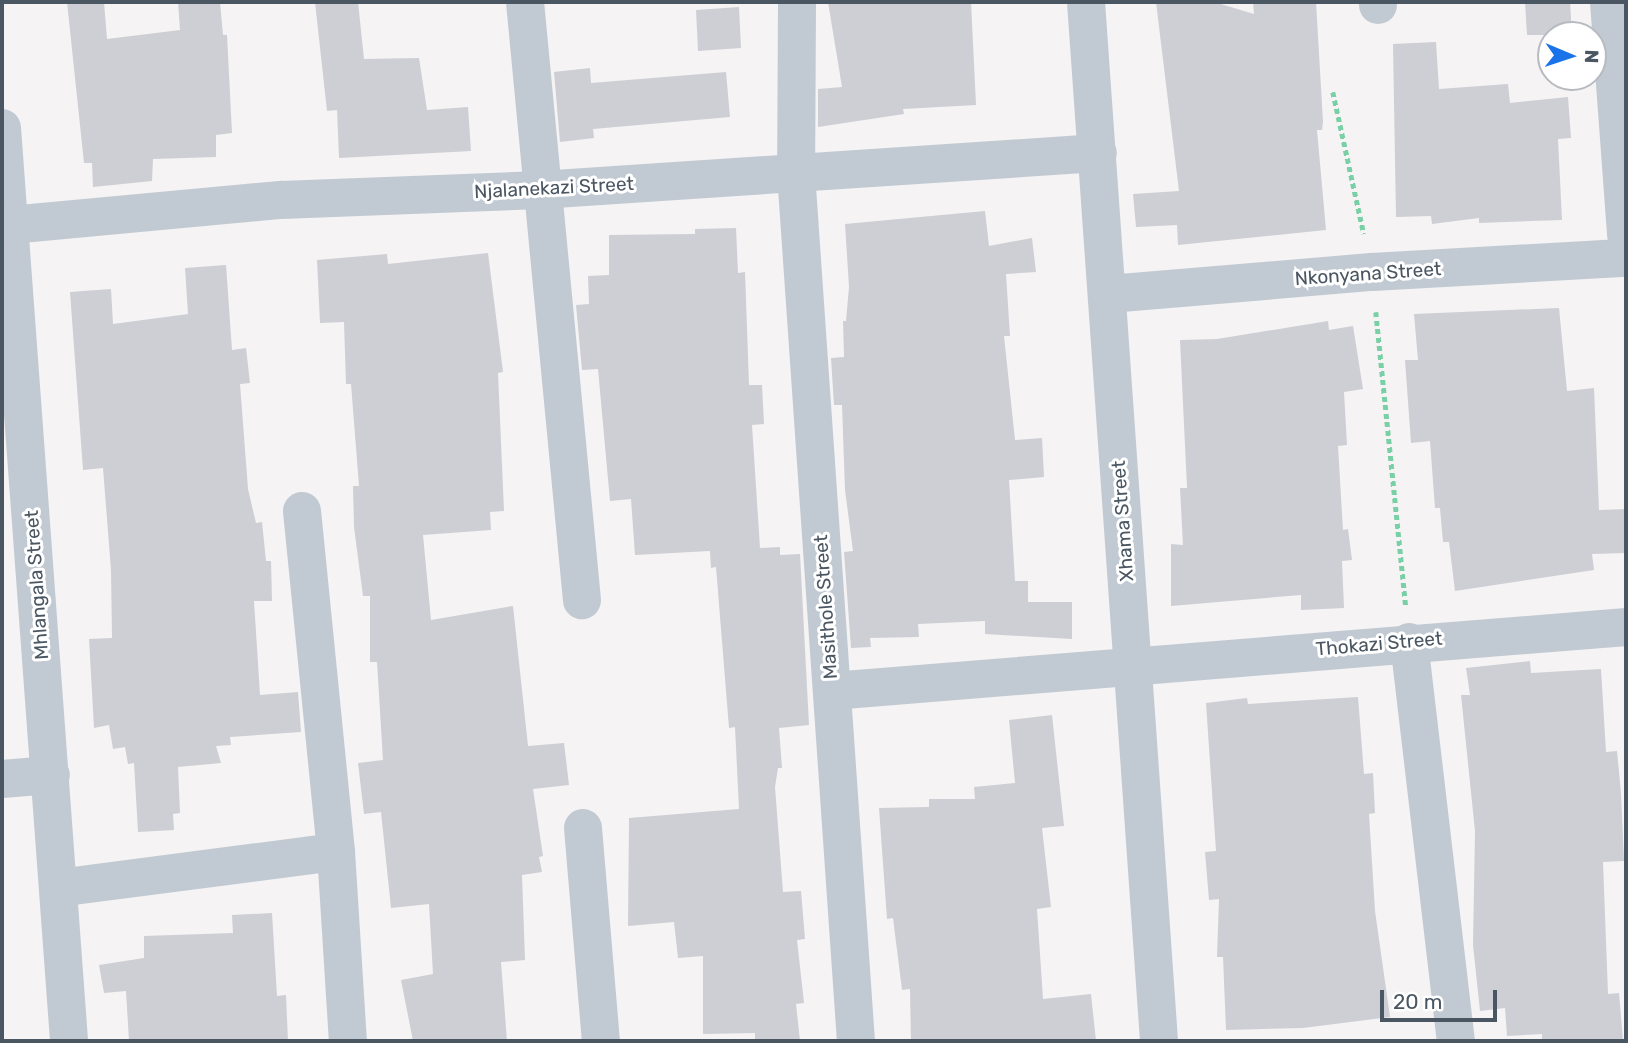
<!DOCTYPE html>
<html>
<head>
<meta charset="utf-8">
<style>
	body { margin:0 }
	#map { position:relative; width:1628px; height:1043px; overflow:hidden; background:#f5f3f3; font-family:Rubik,sans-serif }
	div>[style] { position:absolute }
	.building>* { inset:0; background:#cdcfd5 }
	.path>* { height:4.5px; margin-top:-2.25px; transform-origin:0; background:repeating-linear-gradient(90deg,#7ad0a6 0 5px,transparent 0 8.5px) }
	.minor>* { height:38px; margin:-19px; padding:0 19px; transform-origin:19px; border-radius:19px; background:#c1cad2 }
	span { translate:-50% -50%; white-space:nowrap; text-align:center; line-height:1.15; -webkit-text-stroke:6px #fff; paint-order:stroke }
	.street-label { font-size:19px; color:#4a5661 }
	.frame { position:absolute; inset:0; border:4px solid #4a5661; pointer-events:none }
	.north { position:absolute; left:1537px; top:21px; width:70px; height:70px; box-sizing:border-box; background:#fff; border:2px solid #b7bbc0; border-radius:50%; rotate:92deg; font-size:19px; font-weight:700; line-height:28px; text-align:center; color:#4a5661 }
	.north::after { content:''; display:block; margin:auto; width:24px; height:32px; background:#1a73e8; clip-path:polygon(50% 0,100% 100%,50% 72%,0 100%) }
	.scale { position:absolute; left:1380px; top:990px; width:117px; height:32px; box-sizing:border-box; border:4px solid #4a5661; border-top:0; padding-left:9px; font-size:21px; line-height:24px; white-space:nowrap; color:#4a5661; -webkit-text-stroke:5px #fff; paint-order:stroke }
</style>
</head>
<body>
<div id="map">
	<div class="building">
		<i style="clip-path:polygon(67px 2px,104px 2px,107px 39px,180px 30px,178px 2px,220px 2px,223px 35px,227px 35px,232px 133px,216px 135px,216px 157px,153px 159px,152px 181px,93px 187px,92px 163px,84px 163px)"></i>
		<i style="clip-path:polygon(315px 2px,358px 2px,364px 59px,419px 58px,427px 110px,468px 107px,471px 151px,339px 158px,337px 110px,327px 111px)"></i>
		<i style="clip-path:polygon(828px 2px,971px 2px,976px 105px,903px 109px,904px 114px,818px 127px,818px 89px,842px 87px)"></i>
		<i style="clip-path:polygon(1156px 2px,1214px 2px,1254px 14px,1253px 2px,1316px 2px,1323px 122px,1322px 130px,1317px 130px,1326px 230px,1178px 245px,1177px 225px,1136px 227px,1133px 194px,1179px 191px)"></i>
		<i style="clip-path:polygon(1525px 2px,1570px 2px,1572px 35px,1527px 35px)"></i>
		<i style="clip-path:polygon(739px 7px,741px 48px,698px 51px,696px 10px)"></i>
		<i style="clip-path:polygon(1436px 42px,1439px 89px,1508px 84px,1510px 103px,1568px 97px,1571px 138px,1558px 139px,1562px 220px,1479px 223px,1479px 218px,1432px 224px,1431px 216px,1396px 217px,1393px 44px)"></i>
		<i style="clip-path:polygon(590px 68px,591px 83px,726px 72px,730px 117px,593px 129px,594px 138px,560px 142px,554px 72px)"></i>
		<i style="clip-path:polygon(985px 211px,989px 246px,1032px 238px,1036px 272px,1006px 274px,1010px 336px,1004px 336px,1015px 440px,1042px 438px,1044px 477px,1009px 480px,1015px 581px,1028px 581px,1028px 602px,1072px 602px,1072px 639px,985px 634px,985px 621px,918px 624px,919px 637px,870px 638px,871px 647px,851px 648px,844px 552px,853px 551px,845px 490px,842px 405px,834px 405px,831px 358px,844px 357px,843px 321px,846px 321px,849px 287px,845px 224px)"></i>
		<i style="clip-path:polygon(736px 228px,738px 273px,745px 272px,749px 385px,762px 385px,764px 424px,752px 425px,760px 548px,780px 547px,780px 555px,800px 554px,809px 725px,779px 728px,782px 768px,778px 768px,775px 787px,783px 892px,801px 891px,805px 939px,797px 940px,804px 1003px,796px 1004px,800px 1041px,755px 1041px,755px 1033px,703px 1034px,703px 956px,678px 958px,674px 922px,628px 926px,629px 818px,739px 809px,735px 727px,729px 728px,716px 567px,711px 568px,710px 551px,635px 555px,631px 499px,610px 501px,598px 369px,582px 370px,576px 305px,589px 304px,588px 276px,609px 275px,609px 235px,695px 234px,695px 229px)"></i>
		<i style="clip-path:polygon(488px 253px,503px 372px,498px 373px,504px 511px,490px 512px,491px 530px,423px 535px,431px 620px,513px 606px,528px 746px,564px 743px,569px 785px,533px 789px,543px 856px,539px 857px,542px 872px,522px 875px,525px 960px,501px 962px,507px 1041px,413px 1041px,401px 980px,433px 974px,429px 904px,391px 908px,381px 812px,364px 814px,358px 763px,383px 760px,377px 662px,370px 662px,370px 596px,363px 596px,354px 527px,353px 486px,359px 486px,351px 384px,346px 384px,344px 322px,320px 323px,317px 260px,387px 254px,388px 264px)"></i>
		<i style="clip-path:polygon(226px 265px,232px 350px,246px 348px,250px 383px,240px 384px,248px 489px,256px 523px,262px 522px,266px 561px,271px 561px,272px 601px,254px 601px,260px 695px,298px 692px,301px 732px,230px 737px,231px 745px,216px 746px,221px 763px,178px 767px,180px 813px,173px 814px,174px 830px,138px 832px,134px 763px,128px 764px,125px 747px,113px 749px,109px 725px,94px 728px,89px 639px,112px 638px,111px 570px,103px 468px,83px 470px,70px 292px,111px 289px,113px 324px,188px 314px,185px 268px)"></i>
		<i style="clip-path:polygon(1559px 308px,1567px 391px,1594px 388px,1599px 510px,1626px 509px,1626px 553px,1592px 554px,1594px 570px,1455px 591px,1449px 542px,1443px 542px,1440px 508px,1435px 508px,1430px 441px,1411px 443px,1405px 360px,1418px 360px,1414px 314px)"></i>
		<i style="clip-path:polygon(1328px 321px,1329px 330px,1353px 326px,1363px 389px,1344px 392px,1347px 445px,1338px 446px,1343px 530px,1348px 529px,1352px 560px,1342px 561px,1344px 608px,1301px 610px,1301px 595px,1171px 606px,1171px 544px,1183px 545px,1180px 488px,1187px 488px,1180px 340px,1217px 339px)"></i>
		<i style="clip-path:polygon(1530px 661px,1531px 673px,1601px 669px,1606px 752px,1617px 751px,1621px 793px,1624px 861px,1603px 862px,1608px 994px,1619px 993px,1623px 1041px,1542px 1041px,1542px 1034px,1507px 1036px,1505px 1008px,1480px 1011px,1473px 945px,1475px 831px,1461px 695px,1470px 695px,1466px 668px)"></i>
		<i style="clip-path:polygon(1358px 697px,1364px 774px,1373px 773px,1375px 813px,1369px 814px,1375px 911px,1390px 1017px,1303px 1028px,1226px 1030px,1223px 957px,1217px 957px,1219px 899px,1209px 900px,1205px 852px,1216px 851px,1206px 703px,1247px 698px,1248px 704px)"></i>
		<i style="clip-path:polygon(1052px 715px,1064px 826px,1042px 828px,1051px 907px,1037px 909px,1043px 999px,1091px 994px,1096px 1041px,911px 1041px,910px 989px,902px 990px,893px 918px,887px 919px,879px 808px,929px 807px,929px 799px,975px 799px,974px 787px,1015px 783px,1009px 720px)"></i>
		<i style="clip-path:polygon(272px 913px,277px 996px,286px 995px,288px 1041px,129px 1041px,126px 991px,104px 993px,99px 965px,144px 958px,144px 936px,233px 933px,232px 915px)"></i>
	</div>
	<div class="path">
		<i style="left:1333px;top:92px;width:145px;rotate:77.7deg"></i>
		<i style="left:1376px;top:312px;width:296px;rotate:84.2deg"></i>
	</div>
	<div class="minor">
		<i style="left:525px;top:2px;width:601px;rotate:84.56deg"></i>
		<i style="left:797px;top:2px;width:171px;rotate:90.3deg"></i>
		<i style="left:796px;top:173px;width:870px;rotate:86.05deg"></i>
		<i style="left:1086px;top:2px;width:1042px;rotate:85.98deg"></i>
		<i style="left:1378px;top:2px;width:3px;rotate:90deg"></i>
		<i style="left:1609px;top:2px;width:234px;rotate:85.8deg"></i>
		<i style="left:2px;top:128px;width:915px;rotate:85.8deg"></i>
		<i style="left:10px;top:225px;width:272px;rotate:-5.3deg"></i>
		<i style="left:281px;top:200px;width:259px;rotate:-2.2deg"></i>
		<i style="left:540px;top:190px;width:559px;rotate:-3.79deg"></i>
		<i style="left:1109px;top:294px;width:264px;rotate:-4.8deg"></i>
		<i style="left:1372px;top:272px;width:254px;rotate:-3.2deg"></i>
		<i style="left:302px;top:511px;width:343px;rotate:84.3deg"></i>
		<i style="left:336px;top:852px;width:189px;rotate:86.4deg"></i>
		<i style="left:1409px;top:642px;width:402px;rotate:83.3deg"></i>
		<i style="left:832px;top:691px;width:797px;rotate:-4.61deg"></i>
		<i style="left:2px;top:779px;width:49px;rotate:-4.7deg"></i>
		<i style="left:583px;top:828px;width:214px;rotate:85.2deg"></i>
		<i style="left:58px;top:888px;width:280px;rotate:-7.4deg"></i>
	</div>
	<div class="street-label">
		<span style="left:554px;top:188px;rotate:-3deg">Njalanekazi Street</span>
		<span style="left:1368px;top:274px;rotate:-4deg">Nkonyana Street</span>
		<span style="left:1123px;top:521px;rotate:-94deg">Xhama Street</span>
		<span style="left:37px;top:585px;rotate:-94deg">Mhlangala Street</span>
		<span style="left:826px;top:607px;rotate:-94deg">Masithole Street</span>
		<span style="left:1379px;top:644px;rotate:-5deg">Thokazi Street</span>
	</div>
	<div class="frame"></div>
	<div class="north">N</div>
	<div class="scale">20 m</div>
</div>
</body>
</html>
